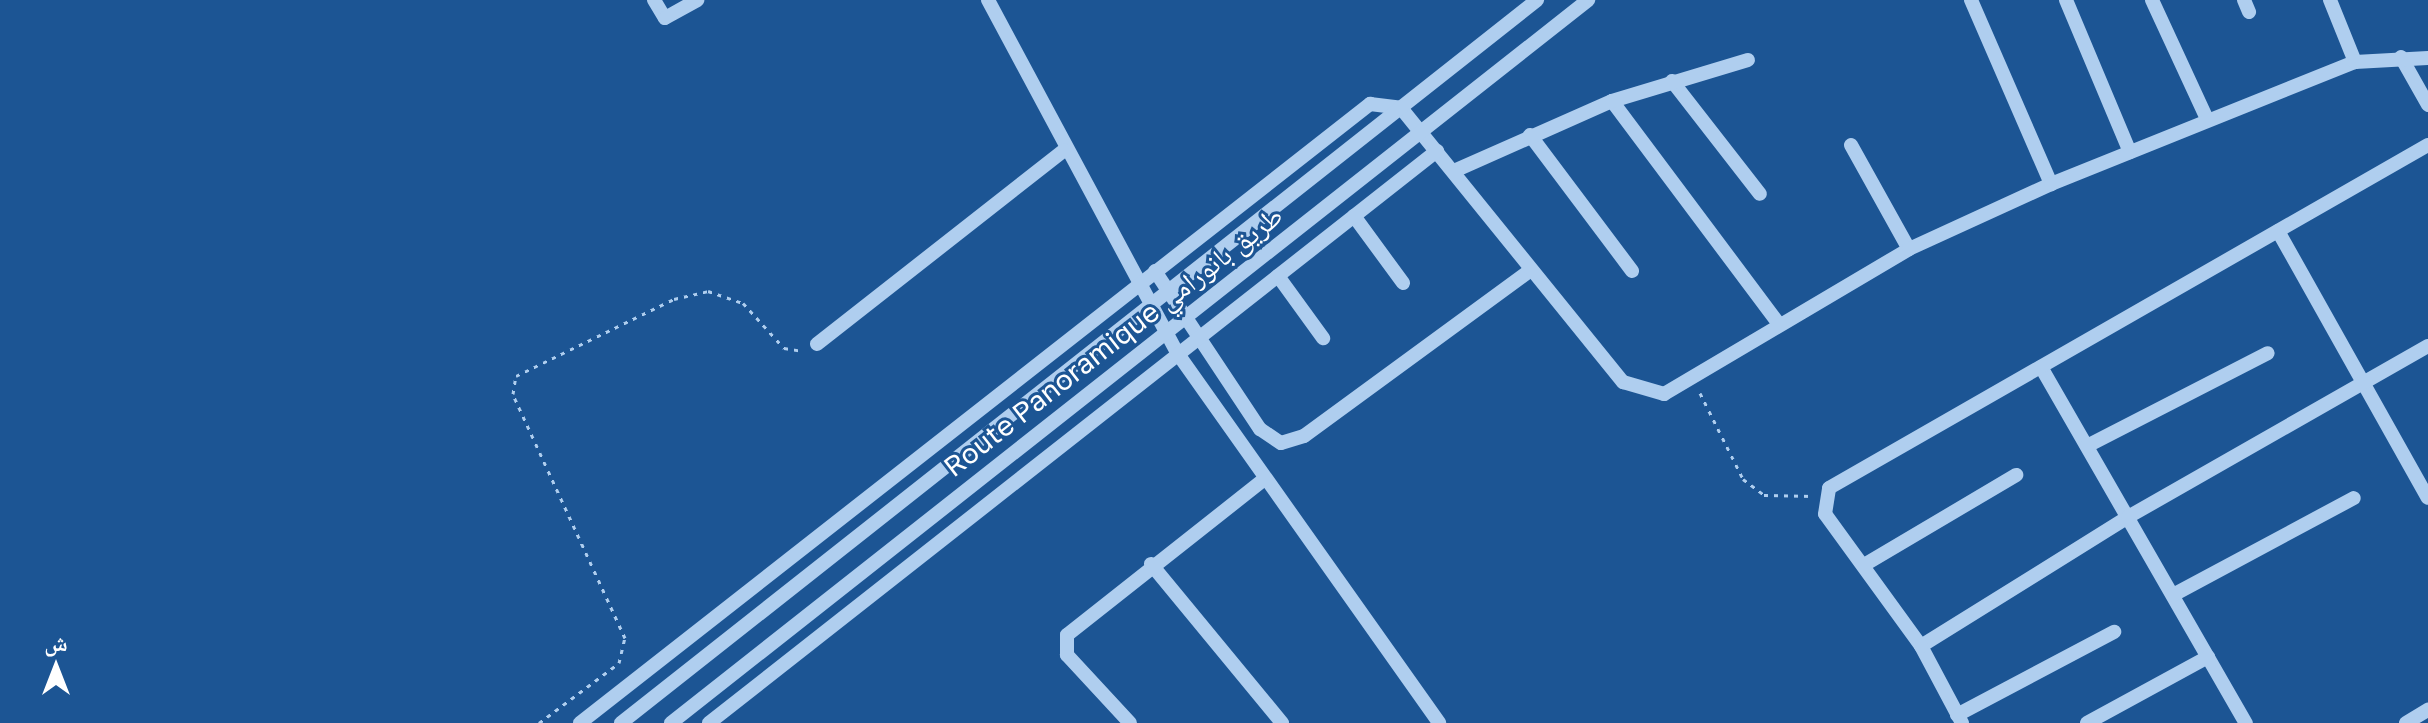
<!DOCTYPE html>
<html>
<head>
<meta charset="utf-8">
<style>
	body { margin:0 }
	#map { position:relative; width:2428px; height:723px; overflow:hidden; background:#1c5594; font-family:"Golos Text","Noto Naskh Arabic",sans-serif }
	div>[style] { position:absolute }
	.path>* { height:3px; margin-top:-1.5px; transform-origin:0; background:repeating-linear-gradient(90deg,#afceef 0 4px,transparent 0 10px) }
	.minor>* { height:14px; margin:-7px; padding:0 7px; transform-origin:7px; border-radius:7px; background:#afceef }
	span { translate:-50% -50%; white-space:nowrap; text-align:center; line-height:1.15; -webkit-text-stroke:6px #1c5594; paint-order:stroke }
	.street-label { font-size:28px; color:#fff }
	.north { position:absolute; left:16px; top:627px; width:80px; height:80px; -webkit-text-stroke:6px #1c5594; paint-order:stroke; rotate:0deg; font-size:22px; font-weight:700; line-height:32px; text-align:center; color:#fff }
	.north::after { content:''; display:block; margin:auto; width:28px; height:36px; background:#fff; clip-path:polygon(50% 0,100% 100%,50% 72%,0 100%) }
</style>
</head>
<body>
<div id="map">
	<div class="path">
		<i style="left:1700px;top:393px;width:96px;rotate:63.4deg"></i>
		<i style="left:1743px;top:479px;width:26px;rotate:37deg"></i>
		<i style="left:1764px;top:495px;width:49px;rotate:1.2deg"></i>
		<i style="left:539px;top:723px;width:100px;rotate:-36.9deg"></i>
		<i style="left:619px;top:663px;width:26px;rotate:-77deg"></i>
		<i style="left:625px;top:638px;width:268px;rotate:-114.7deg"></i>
		<i style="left:513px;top:394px;width:18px;rotate:-81deg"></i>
		<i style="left:516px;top:376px;width:176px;rotate:-26deg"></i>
		<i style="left:674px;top:299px;width:35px;rotate:-13deg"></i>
		<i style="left:708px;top:291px;width:37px;rotate:19deg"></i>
		<i style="left:743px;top:303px;width:61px;rotate:47.7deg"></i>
		<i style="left:784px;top:348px;width:20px;rotate:9deg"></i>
	</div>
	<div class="minor">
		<i style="left:654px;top:0;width:21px;rotate:59deg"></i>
		<i style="left:665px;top:18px;width:37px;rotate:-29deg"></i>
		<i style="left:988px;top:0;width:402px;rotate:61.8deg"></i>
		<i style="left:1178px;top:354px;width:452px;rotate:54.7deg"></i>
		<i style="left:1971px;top:0;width:201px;rotate:66.5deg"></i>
		<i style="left:2066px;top:0;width:165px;rotate:67.2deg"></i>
		<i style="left:2152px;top:0;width:131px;rotate:65.2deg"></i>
		<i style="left:2244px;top:0;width:13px;rotate:67deg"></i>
		<i style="left:2330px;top:0;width:67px;rotate:68deg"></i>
		<i style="left:2401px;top:57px;width:55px;rotate:60.6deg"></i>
		<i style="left:1672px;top:81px;width:143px;rotate:52.1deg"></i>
		<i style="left:1612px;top:101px;width:279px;rotate:53.2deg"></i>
		<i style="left:1530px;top:135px;width:170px;rotate:53.1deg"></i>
		<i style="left:1851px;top:145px;width:119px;rotate:60.9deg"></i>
		<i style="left:1454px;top:171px;width:173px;rotate:-23.9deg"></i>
		<i style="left:1612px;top:101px;width:142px;rotate:-16.8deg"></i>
		<i style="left:1354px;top:216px;width:83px;rotate:53.8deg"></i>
		<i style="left:2278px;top:231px;width:306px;rotate:60.7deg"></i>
		<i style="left:1155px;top:271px;width:190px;rotate:56.4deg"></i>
		<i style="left:1260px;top:429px;width:25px;rotate:34deg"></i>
		<i style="left:1281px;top:443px;width:24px;rotate:-17deg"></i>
		<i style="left:1304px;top:436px;width:281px;rotate:-36.2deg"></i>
		<i style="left:1278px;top:276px;width:77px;rotate:54deg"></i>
		<i style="left:817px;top:344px;width:314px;rotate:-38.1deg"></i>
		<i style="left:2041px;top:367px;width:411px;rotate:60.1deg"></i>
		<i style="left:2087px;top:446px;width:203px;rotate:-27.2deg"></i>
		<i style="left:1151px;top:564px;width:206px;rotate:50.5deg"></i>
		<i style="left:1864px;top:565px;width:177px;rotate:-30.6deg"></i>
		<i style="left:2173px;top:595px;width:205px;rotate:-28.2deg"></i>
		<i style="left:1921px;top:646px;width:244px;rotate:-31.9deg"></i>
		<i style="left:2128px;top:517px;width:345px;rotate:-29.7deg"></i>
		<i style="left:1957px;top:715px;width:178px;rotate:-27.9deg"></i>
		<i style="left:580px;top:723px;width:1004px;rotate:-38.08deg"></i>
		<i style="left:1370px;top:104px;width:31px;rotate:7deg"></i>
		<i style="left:1401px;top:108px;width:353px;rotate:51deg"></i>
		<i style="left:1623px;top:382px;width:43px;rotate:16.3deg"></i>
		<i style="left:1664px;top:394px;width:285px;rotate:-30.6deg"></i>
		<i style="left:1909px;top:249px;width:156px;rotate:-24.6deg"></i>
		<i style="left:2051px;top:184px;width:328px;rotate:-21.9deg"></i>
		<i style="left:2355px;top:62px;width:73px;rotate:-3.1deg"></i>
		<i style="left:621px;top:723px;width:1167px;rotate:-38.28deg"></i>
		<i style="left:671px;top:723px;width:1168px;rotate:-38.25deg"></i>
		<i style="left:709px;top:723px;width:926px;rotate:-38.16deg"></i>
		<i style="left:1130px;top:723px;width:93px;rotate:-132.8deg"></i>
		<i style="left:1067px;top:655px;width:20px;rotate:-90deg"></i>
		<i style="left:1067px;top:635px;width:250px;rotate:-38.3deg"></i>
		<i style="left:1962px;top:723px;width:87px;rotate:-118deg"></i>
		<i style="left:1921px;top:646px;width:163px;rotate:-126deg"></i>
		<i style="left:1825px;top:514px;width:26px;rotate:-81deg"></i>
		<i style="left:1829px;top:488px;width:690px;rotate:-29.8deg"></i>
		<i style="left:2087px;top:723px;width:138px;rotate:-28.6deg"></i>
		<i style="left:2406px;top:723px;width:26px;rotate:-31deg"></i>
	</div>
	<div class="street-label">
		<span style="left:1113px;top:341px;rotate:-38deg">Route Panoramique طريق بانورامي</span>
	</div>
	<div class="north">ش</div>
</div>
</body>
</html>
